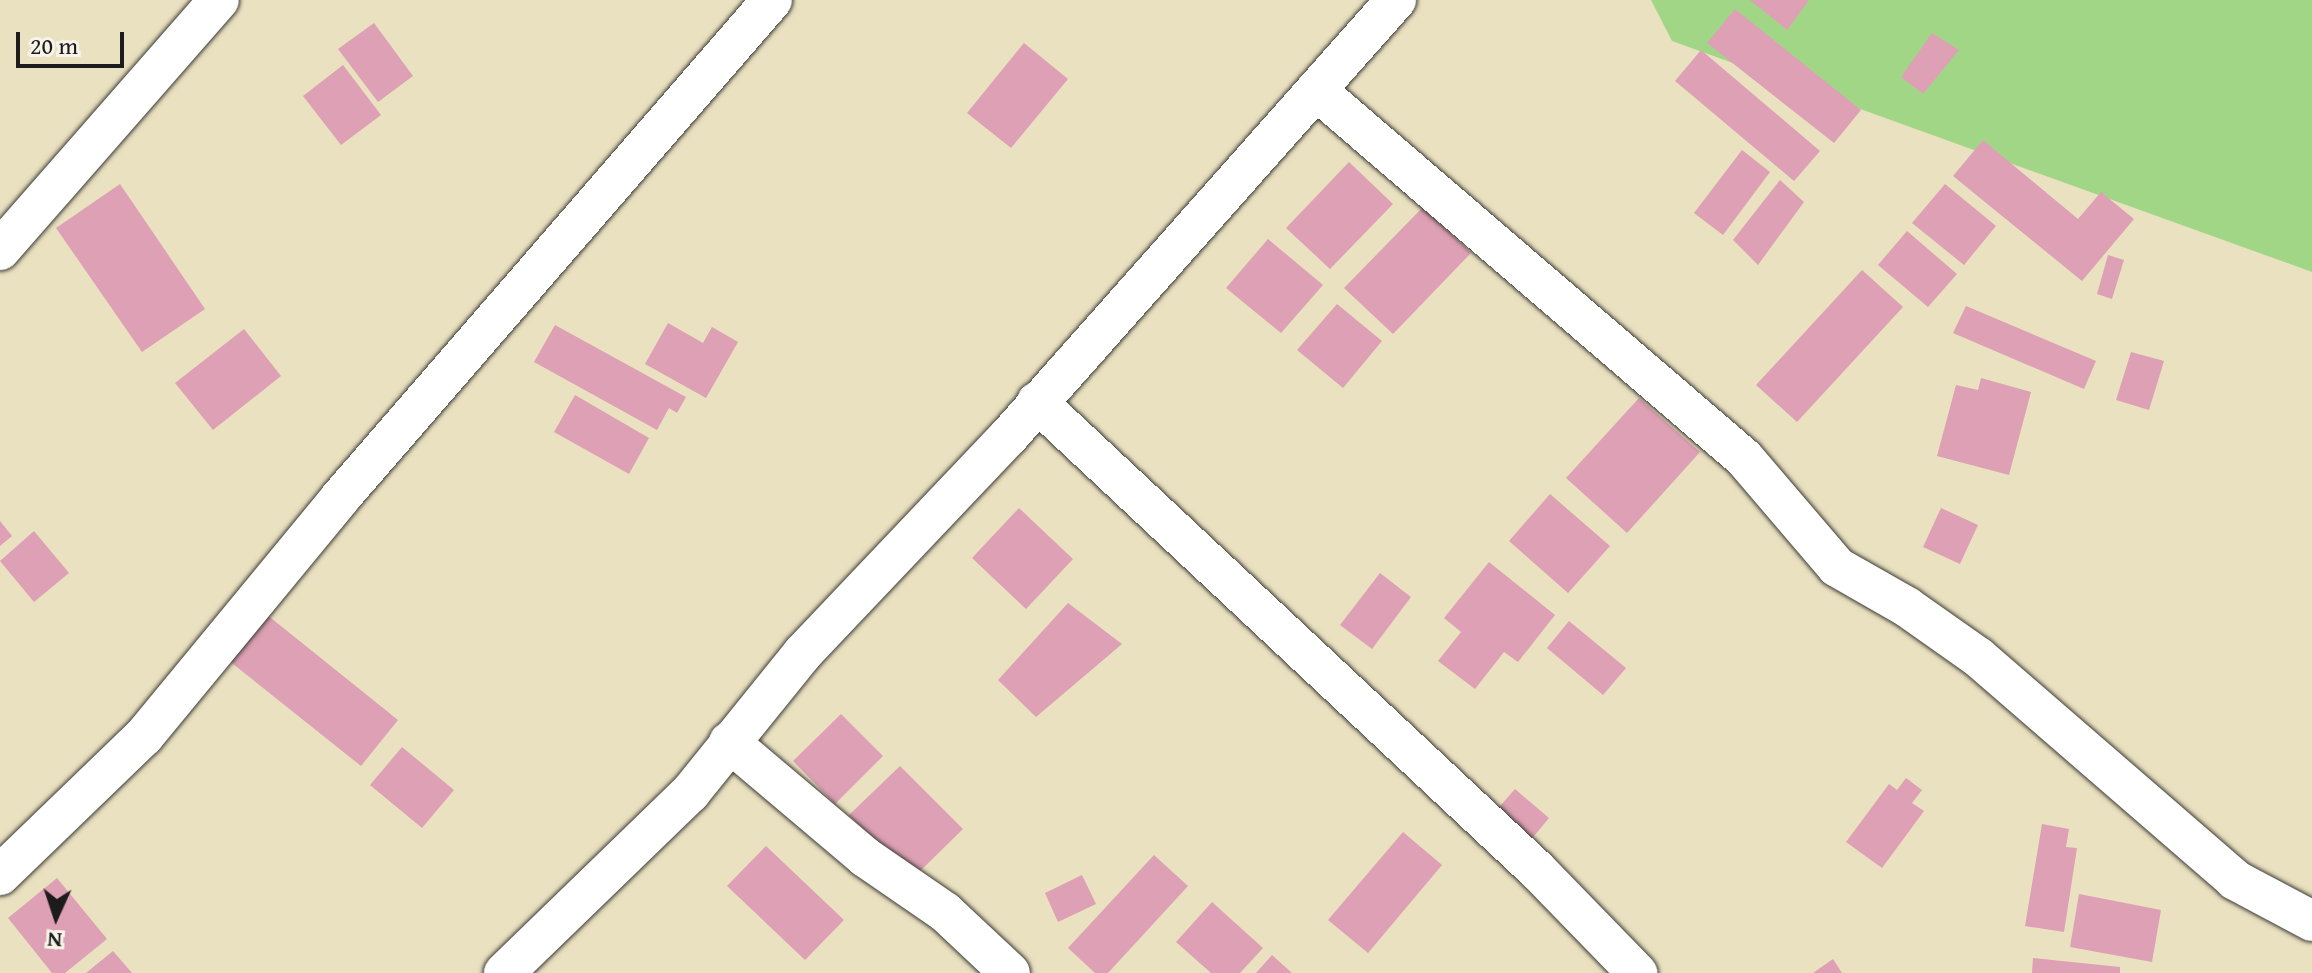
<!DOCTYPE html>
<html>
<head>
<meta charset="utf-8">
<style>
	body { margin:0 }
	#map { position:relative; width:2312px; height:973px; overflow:hidden; background:#eae1c0; font-family:"Gentium Book Plus",serif }
	div>[style] { position:absolute }
	.green>* { inset:0; background:#a2d687 }
	.building>* { inset:0; background:#dda0b4 }
	.roads { filter:drop-shadow(0 0 2px #3b3a35) drop-shadow(0 0 2px #3b3a35) }
	.minor>* { height:40px; margin:-20px; padding:0 20px; transform-origin:20px; border-radius:20px; background:#fff }
	span { translate:-50% -50%; white-space:nowrap; text-align:center; line-height:1.15; -webkit-text-stroke:6px #f7f3e8; paint-order:stroke }
	.north { position:absolute; left:16px; top:877px; width:80px; height:80px; -webkit-text-stroke:6px #f7f3e8; paint-order:stroke; rotate:183deg; font-size:22px; font-weight:700; line-height:32px; text-align:center; color:#1c1c1c }
	.north::after { content:''; display:block; margin:auto; width:28px; height:36px; background:#1c1c1c; clip-path:polygon(50% 0,100% 100%,50% 72%,0 100%) }
	.scale { position:absolute; left:16px; top:32px; width:108px; height:36px; box-sizing:border-box; border:4px solid #1c1c1c; border-top:0; padding-left:10px; font-size:24px; line-height:28px; white-space:nowrap; color:#1c1c1c; -webkit-text-stroke:6px #f7f3e8; paint-order:stroke }
</style>
</head>
<body>
<div id="map">
	<div class="green">
		<i style="clip-path:polygon(1651px 0,2312px 0,2312px 272px,1672px 41px)"></i>
	</div>
	<div class="building">
		<i style="clip-path:polygon(1750px 0,1809px 0,1787px 30px)"></i>
		<i style="clip-path:polygon(1735px 9px,1861px 110px,1834px 143px,1707px 43px)"></i>
		<i style="clip-path:polygon(374px 23px,413px 76px,378px 102px,338px 49px)"></i>
		<i style="clip-path:polygon(1932px 33px,1959px 50px,1923px 94px,1901px 77px)"></i>
		<i style="clip-path:polygon(1024px 43px,1068px 79px,1011px 148px,967px 113px)"></i>
		<i style="clip-path:polygon(1701px 50px,1820px 151px,1794px 181px,1675px 81px)"></i>
		<i style="clip-path:polygon(343px 65px,381px 115px,341px 145px,303px 96px)"></i>
		<i style="clip-path:polygon(1983px 140px,2078px 219px,2101px 192px,2134px 219px,2082px 281px,1953px 176px)"></i>
		<i style="clip-path:polygon(1742px 150px,1770px 172px,1723px 235px,1694px 213px)"></i>
		<i style="clip-path:polygon(1349px 162px,1393px 204px,1330px 269px,1286px 228px)"></i>
		<i style="clip-path:polygon(1780px 180px,1804px 202px,1758px 265px,1733px 240px)"></i>
		<i style="clip-path:polygon(120px 184px,205px 309px,142px 352px,56px 228px)"></i>
		<i style="clip-path:polygon(1945px 184px,1996px 226px,1964px 265px,1912px 223px)"></i>
		<i style="clip-path:polygon(1423px 207px,1471px 253px,1393px 334px,1344px 288px)"></i>
		<i style="clip-path:polygon(1907px 231px,1957px 274px,1928px 307px,1878px 265px)"></i>
		<i style="clip-path:polygon(1268px 239px,1323px 285px,1281px 333px,1226px 288px)"></i>
		<i style="clip-path:polygon(2108px 255px,2124px 260px,2112px 299px,2097px 294px)"></i>
		<i style="clip-path:polygon(1862px 270px,1903px 307px,1797px 422px,1756px 385px)"></i>
		<i style="clip-path:polygon(1337px 304px,1382px 341px,1343px 388px,1297px 350px)"></i>
		<i style="clip-path:polygon(1966px 306px,2096px 361px,2084px 389px,1953px 333px)"></i>
		<i style="clip-path:polygon(668px 323px,703px 343px,712px 327px,738px 342px,706px 398px,645px 364px)"></i>
		<i style="clip-path:polygon(555px 325px,686px 397px,677px 413px,669px 408px,657px 430px,534px 362px)"></i>
		<i style="clip-path:polygon(244px 329px,281px 376px,213px 430px,175px 383px)"></i>
		<i style="clip-path:polygon(2131px 352px,2164px 361px,2149px 410px,2116px 400px)"></i>
		<i style="clip-path:polygon(1981px 378px,2031px 392px,2009px 475px,1937px 456px,1956px 385px,1978px 390px)"></i>
		<i style="clip-path:polygon(575px 395px,649px 438px,629px 474px,554px 432px)"></i>
		<i style="clip-path:polygon(1639px 398px,1700px 452px,1627px 533px,1566px 478px)"></i>
		<i style="clip-path:polygon(1550px 494px,1610px 546px,1568px 593px,1509px 541px)"></i>
		<i style="clip-path:polygon(1019px 508px,1073px 559px,1026px 609px,972px 558px)"></i>
		<i style="clip-path:polygon(1941px 508px,1978px 525px,1960px 564px,1923px 547px)"></i>
		<i style="clip-path:polygon(0 521px,12px 536px,0 546px)"></i>
		<i style="clip-path:polygon(34px 531px,69px 573px,34px 602px,0 561px)"></i>
		<i style="clip-path:polygon(1489px 562px,1555px 615px,1518px 662px,1504px 652px,1475px 689px,1438px 661px,1461px 632px,1444px 618px)"></i>
		<i style="clip-path:polygon(1380px 573px,1411px 597px,1372px 649px,1340px 625px)"></i>
		<i style="clip-path:polygon(1068px 603px,1122px 644px,1036px 717px,998px 680px)"></i>
		<i style="clip-path:polygon(261px 610px,398px 720px,361px 766px,223px 656px)"></i>
		<i style="clip-path:polygon(1569px 621px,1626px 668px,1603px 695px,1547px 648px)"></i>
		<i style="clip-path:polygon(841px 714px,883px 756px,835px 804px,793px 761px)"></i>
		<i style="clip-path:polygon(402px 747px,454px 790px,422px 828px,370px 785px)"></i>
		<i style="clip-path:polygon(900px 766px,963px 829px,912px 879px,849px 815px)"></i>
		<i style="clip-path:polygon(1906px 778px,1922px 790px,1912px 803px,1924px 811px,1882px 868px,1846px 842px,1889px 784px,1897px 790px)"></i>
		<i style="clip-path:polygon(1515px 789px,1549px 818px,1529px 842px,1494px 813px)"></i>
		<i style="clip-path:polygon(2042px 824px,2069px 829px,2066px 847px,2077px 848px,2064px 932px,2025px 926px)"></i>
		<i style="clip-path:polygon(1403px 832px,1442px 865px,1368px 953px,1328px 920px)"></i>
		<i style="clip-path:polygon(766px 846px,844px 920px,805px 960px,727px 886px)"></i>
		<i style="clip-path:polygon(1154px 855px,1188px 886px,1108px 973px,1095px 973px,1068px 948px)"></i>
		<i style="clip-path:polygon(1082px 875px,1096px 904px,1058px 922px,1045px 893px)"></i>
		<i style="clip-path:polygon(57px 878px,107px 939px,65px 973px,52px 973px,8px 918px)"></i>
		<i style="clip-path:polygon(2079px 894px,2161px 910px,2152px 962px,2070px 947px)"></i>
		<i style="clip-path:polygon(1212px 902px,1263px 948px,1240px 973px,1211px 973px,1176px 942px)"></i>
		<i style="clip-path:polygon(113px 951px,132px 973px,86px 973px)"></i>
		<i style="clip-path:polygon(1272px 955px,1292px 973px,1256px 973px)"></i>
		<i style="clip-path:polygon(2033px 958px,2120px 967px,2120px 973px,2032px 973px)"></i>
		<i style="clip-path:polygon(1833px 959px,1842px 973px,1813px 973px)"></i>
	</div>
	<div class="roads">
		<div class="minor">
			<i style="left:1316px;top:90px;width:564px;rotate:40.69deg"></i>
			<i style="left:1744px;top:458px;width:143px;rotate:49.5deg"></i>
			<i style="left:1837px;top:567px;width:81px;rotate:29.7deg"></i>
			<i style="left:1907px;top:607px;width:87px;rotate:35.2deg"></i>
			<i style="left:1978px;top:657px;width:340px;rotate:40.9deg"></i>
			<i style="left:2235px;top:880px;width:87px;rotate:28deg"></i>
			<i style="left:0;top:250px;width:332px;rotate:-48.8deg"></i>
			<i style="left:1037px;top:402px;width:685px;rotate:43.11deg"></i>
			<i style="left:1537px;top:870px;width:144px;rotate:45.8deg"></i>
			<i style="left:729px;top:742px;width:178px;rotate:40.2deg"></i>
			<i style="left:865px;top:857px;width:97px;rotate:34.5deg"></i>
			<i style="left:945px;top:912px;width:89px;rotate:43.2deg"></i>
			<i style="left:0;top:875px;width:200px;rotate:-44deg"></i>
			<i style="left:144px;top:736px;width:308px;rotate:-50.5deg"></i>
			<i style="left:340px;top:498px;width:659px;rotate:-49.06deg"></i>
			<i style="left:504px;top:973px;width:259px;rotate:-44.1deg"></i>
			<i style="left:690px;top:793px;width:180px;rotate:-51.1deg"></i>
			<i style="left:803px;top:653px;width:299px;rotate:-46.5deg"></i>
			<i style="left:1009px;top:436px;width:583px;rotate:-48.41deg"></i>
		</div>
	</div>
	<div class="north">N</div>
	<div class="scale">20 m</div>
</div>
</body>
</html>
